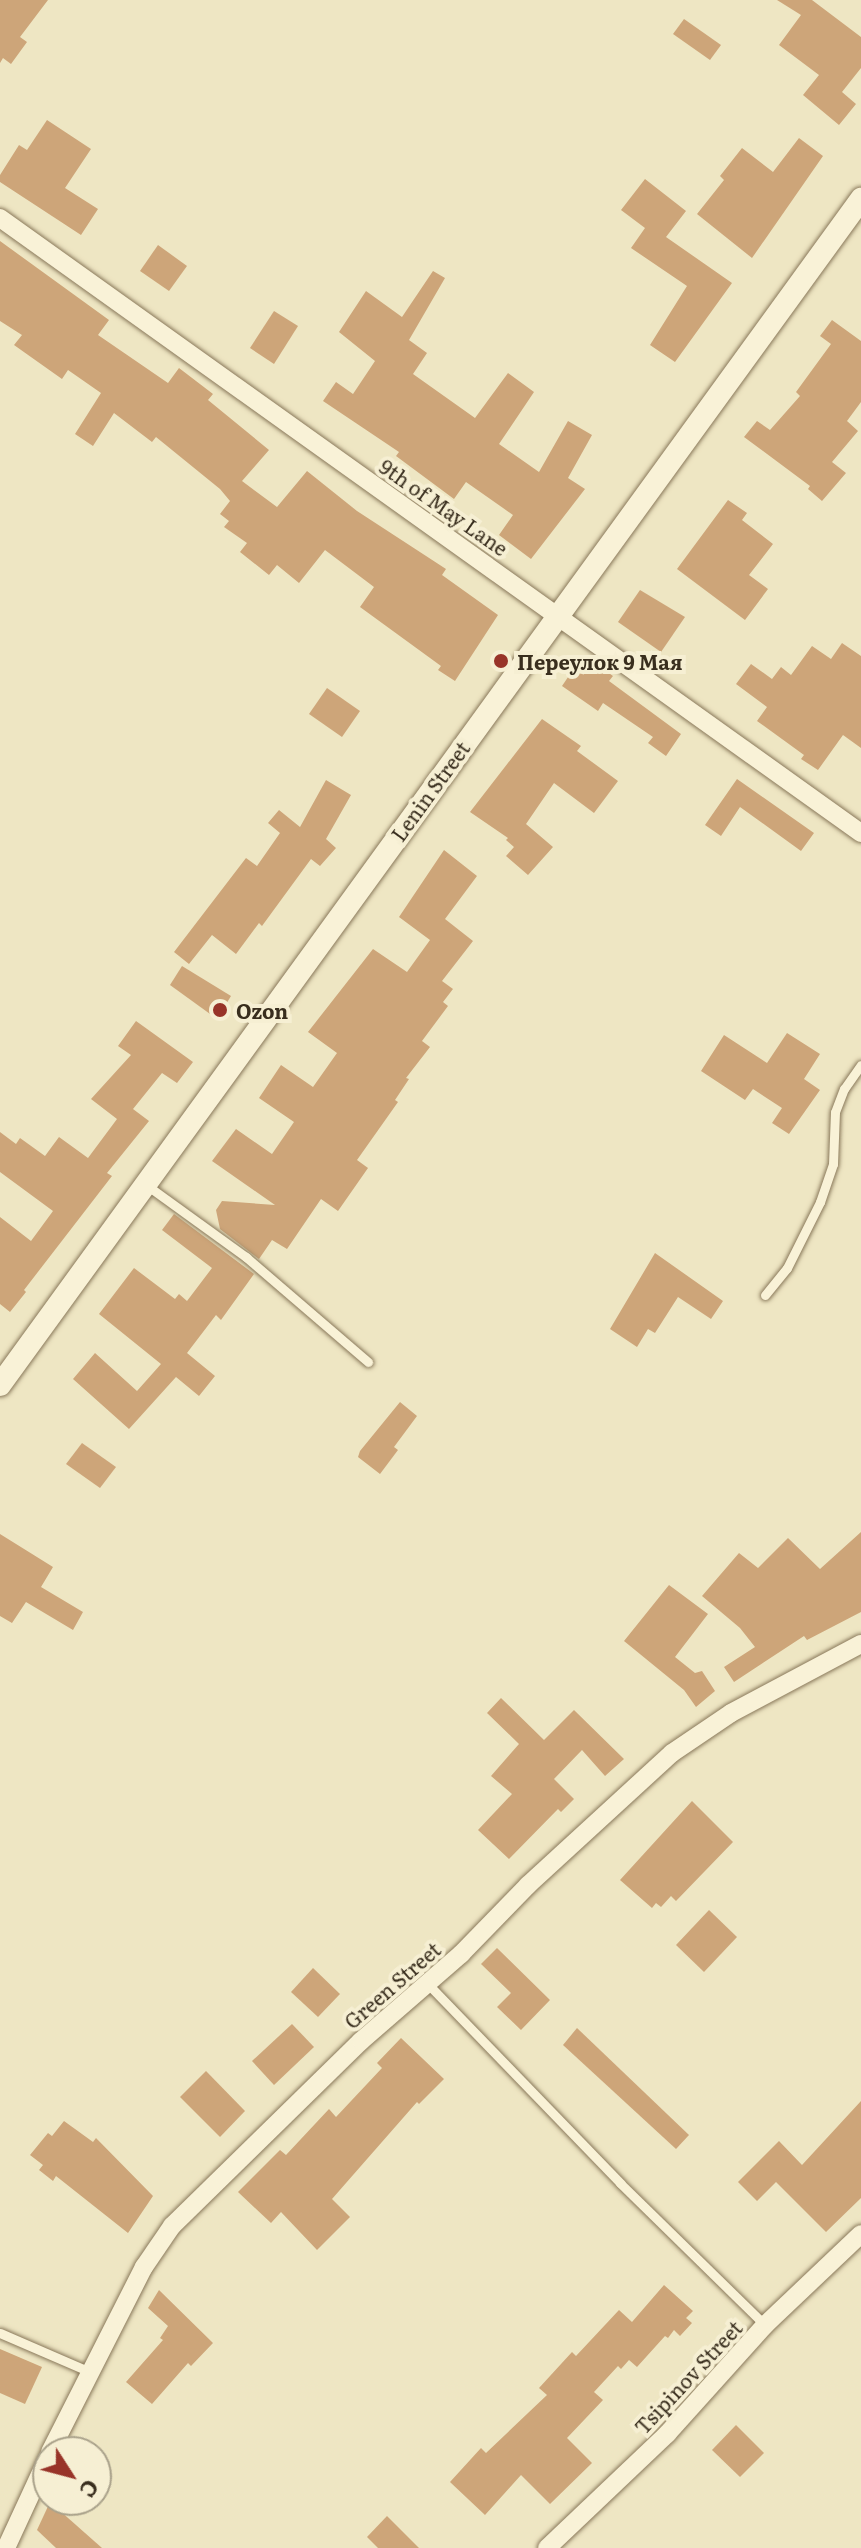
<!DOCTYPE html>
<html>
<head>
<meta charset="utf-8">
<style>
	body { margin:0 }
	#map { position:relative; width:861px; height:2548px; overflow:hidden; background:#eee6c3; font-family:Literata,serif }
	div>[style] { position:absolute }
	.building>* { inset:0; background:#cda579 }
	.roads { filter:drop-shadow(0 0 2px #89785a) drop-shadow(0 0 2px #89785a) }
	.service>* { height:9px; margin:-4.5px; padding:0 4.5px; transform-origin:4.5px; border-radius:4.5px; background:#f9f2d7 }
	.minor>* { height:18px; margin:-9px; padding:0 9px; transform-origin:9px; border-radius:9px; background:#f9f2d7 }
	.tertiary>* { height:22px; margin:-11px; padding:0 11px; transform-origin:11px; border-radius:11px; background:#f9f2d7 }
	.dots>* { width:22px; height:22px; translate:-50% -50%; box-sizing:border-box; border:4px solid #f6efd3; border-radius:50% }
	span { translate:-50% -50%; white-space:nowrap; text-align:center; line-height:1.15; -webkit-text-stroke:8px #f6efd3; paint-order:stroke }
	.street-label { font-size:20px; color:#392e1e }
	.poi-label { font-size:20px; color:#392e1e; font-weight:700 }
	.left { translate:0 -50%; text-align:left }
	.north { position:absolute; left:32px; top:2436px; width:80px; height:80px; box-sizing:border-box; background:#f6efd3; border:2px solid #aaa28b; border-radius:50%; rotate:126deg; font-size:22px; font-weight:700; line-height:32px; text-align:center; color:#392e1e }
	.north::after { content:''; display:block; margin:auto; width:28px; height:36px; background:#983429; clip-path:polygon(50% 0,100% 100%,50% 72%,0 100%) }
</style>
</head>
<body>
<div id="map">
	<div class="building">
		<i style="clip-path:polygon(0 0,48px 0,20px 37px,27px 42px,11px 64px,3px 58px,0 63px)"></i>
		<i style="clip-path:polygon(777px 0,812px 0,861px 37px,861px 68px,842px 92px,856px 104px,839px 125px,803px 95px,819px 75px,779px 45px,801px 15px)"></i>
		<i style="clip-path:polygon(684px 19px,721px 45px,710px 60px,673px 34px)"></i>
		<i style="clip-path:polygon(47px 120px,91px 149px,65px 188px,98px 209px,81px 235px,0 182px,0 175px,19px 145px,27px 150px)"></i>
		<i style="clip-path:polygon(799px 138px,823px 156px,752px 258px,697px 214px,724px 180px,720px 176px,742px 148px,773px 172px)"></i>
		<i style="clip-path:polygon(645px 179px,686px 211px,666px 237px,732px 283px,675px 362px,650px 345px,687px 286px,631px 248px,645px 228px,621px 210px)"></i>
		<i style="clip-path:polygon(0 241px,109px 320px,98px 335px,168px 383px,179px 368px,213px 394px,208px 400px,269px 450px,242px 481px,277px 507px,307px 471px,357px 511px,446px 569px,442px 575px,498px 615px,455px 681px,438px 670px,441px 666px,360px 607px,374px 587px,325px 550px,299px 583px,277px 565px,269px 575px,240px 552px,247px 543px,224px 527px,229px 521px,220px 514px,230px 501px,220px 489px,156px 437px,152px 442px,114px 413px,93px 446px,75px 434px,101px 393px,68px 370px,62px 379px,14px 345px,22px 335px,0 321px)"></i>
		<i style="clip-path:polygon(158px 245px,187px 266px,169px 291px,140px 271px)"></i>
		<i style="clip-path:polygon(433px 271px,445px 278px,409px 340px,427px 353px,413px 374px,475px 418px,508px 373px,534px 392px,499px 444px,539px 472px,568px 421px,592px 435px,568px 478px,585px 489px,531px 559px,499px 535px,513px 515px,466px 482px,454px 499px,396px 456px,399px 452px,323px 401px,336px 382px,353px 394px,375px 361px,339px 332px,366px 291px,402px 317px)"></i>
		<i style="clip-path:polygon(274px 311px,298px 326px,274px 364px,250px 348px)"></i>
		<i style="clip-path:polygon(832px 320px,861px 341px,861px 402px,847px 421px,858px 431px,832px 462px,846px 473px,822px 501px,808px 489px,810px 486px,744px 437px,757px 421px,770px 430px,800px 396px,796px 392px,831px 344px,820px 336px)"></i>
		<i style="clip-path:polygon(728px 500px,747px 513px,742px 520px,773px 544px,749px 575px,768px 589px,745px 620px,677px 569px)"></i>
		<i style="clip-path:polygon(640px 590px,685px 617px,661px 652px,618px 622px)"></i>
		<i style="clip-path:polygon(842px 643px,861px 656px,861px 748px,843px 735px,818px 770px,801px 759px,804px 755px,757px 721px,767px 707px,736px 684px,751px 664px,772px 679px,781px 667px,791px 675px,812px 646px,831px 659px)"></i>
		<i style="clip-path:polygon(583px 655px,613px 676px,609px 681px,681px 734px,666px 756px,648px 743px,653px 737px,603px 703px,598px 711px,562px 686px)"></i>
		<i style="clip-path:polygon(327px 688px,360px 711px,342px 737px,309px 714px)"></i>
		<i style="clip-path:polygon(542px 719px,581px 746px,577px 751px,618px 781px,594px 813px,554px 783px,526px 824px,553px 847px,528px 875px,506px 856px,514px 847px,506px 840px,508px 838px,470px 812px)"></i>
		<i style="clip-path:polygon(737px 779px,814px 833px,801px 851px,740px 807px,721px 836px,705px 825px)"></i>
		<i style="clip-path:polygon(326px 780px,351px 795px,326px 839px,336px 848px,320px 866px,311px 859px,262px 926px,259px 923px,236px 954px,212px 935px,189px 964px,174px 952px,246px 858px,257px 866px,280px 833px,268px 823px,279px 810px,300px 827px)"></i>
		<i style="clip-path:polygon(444px 850px,477px 876px,445px 919px,473px 941px,442px 981px,453px 989px,443px 1002px,448px 1006px,422px 1041px,430px 1047px,406px 1078px,409px 1079px,395px 1100px,398px 1102px,357px 1160px,368px 1168px,338px 1211px,321px 1199px,287px 1249px,272px 1240px,259px 1259px,220px 1229px,216px 1210px,222px 1201px,275px 1205px,212px 1161px,236px 1129px,272px 1154px,294px 1122px,259px 1098px,281px 1065px,313px 1087px,337px 1053px,308px 1032px,373px 949px,407px 972px,430px 940px,399px 917px)"></i>
		<i style="clip-path:polygon(182px 966px,231px 996px,217px 1019px,170px 985px)"></i>
		<i style="clip-path:polygon(136px 1021px,193px 1062px,177px 1083px,162px 1073px,133px 1109px,149px 1121px,107px 1173px,112px 1176px,24px 1290px,26px 1292px,10px 1312px,0 1304px,0 1217px,31px 1241px,53px 1211px,0 1172px,0 1132px,16px 1144px,20px 1138px,45px 1156px,59px 1137px,88px 1158px,117px 1119px,91px 1099px,131px 1055px,118px 1046px)"></i>
		<i style="clip-path:polygon(787px 1033px,820px 1054px,804px 1079px,820px 1090px,789px 1134px,772px 1123px,782px 1108px,753px 1089px,745px 1100px,701px 1071px,724px 1035px,767px 1063px)"></i>
		<i style="clip-path:polygon(174px 1214px,254px 1274px,221px 1320px,216px 1315px,187px 1353px,215px 1376px,199px 1396px,176px 1377px,129px 1429px,73px 1379px,95px 1353px,137px 1391px,161px 1364px,99px 1314px,134px 1268px,175px 1299px,179px 1294px,187px 1301px,212px 1268px,162px 1230px)"></i>
		<i style="clip-path:polygon(655px 1253px,723px 1301px,711px 1319px,678px 1297px,655px 1333px,648px 1329px,637px 1347px,610px 1329px)"></i>
		<i style="clip-path:polygon(400px 1402px,417px 1416px,394px 1447px,398px 1450px,380px 1474px,358px 1457px,360px 1451px)"></i>
		<i style="clip-path:polygon(82px 1443px,116px 1467px,100px 1488px,66px 1464px)"></i>
		<i style="clip-path:polygon(861px 1532px,861px 1612px,807px 1640px,804px 1636px,734px 1682px,724px 1667px,755px 1647px,740px 1628px,702px 1596px,739px 1553px,758px 1568px,788px 1538px,820px 1569px)"></i>
		<i style="clip-path:polygon(0 1534px,53px 1567px,41px 1587px,83px 1612px,73px 1630px,26px 1602px,12px 1623px,0 1616px)"></i>
		<i style="clip-path:polygon(669px 1585px,708px 1614px,675px 1657px,695px 1673px,702px 1671px,715px 1691px,696px 1707px,684px 1690px,624px 1641px)"></i>
		<i style="clip-path:polygon(501px 1698px,544px 1740px,574px 1710px,624px 1759px,605px 1776px,582px 1750px,554px 1779px,574px 1799px,561px 1812px,558px 1809px,509px 1859px,478px 1830px,512px 1794px,491px 1776px,519px 1744px,487px 1713px)"></i>
		<i style="clip-path:polygon(692px 1801px,733px 1842px,676px 1901px,671px 1896px,661px 1907px,656px 1903px,652px 1908px,620px 1880px)"></i>
		<i style="clip-path:polygon(709px 1910px,737px 1937px,704px 1972px,676px 1945px)"></i>
		<i style="clip-path:polygon(497px 1948px,550px 2000px,521px 2030px,497px 2007px,511px 1993px,481px 1964px)"></i>
		<i style="clip-path:polygon(313px 1968px,340px 1994px,318px 2017px,291px 1992px)"></i>
		<i style="clip-path:polygon(292px 2024px,314px 2047px,274px 2085px,252px 2061px)"></i>
		<i style="clip-path:polygon(577px 2028px,689px 2135px,676px 2149px,563px 2045px)"></i>
		<i style="clip-path:polygon(401px 2038px,444px 2079px,419px 2104px,417px 2102px,332px 2199px,350px 2217px,317px 2250px,281px 2212px,271px 2223px,238px 2192px,280px 2150px,286px 2155px,329px 2109px,336px 2117px,382px 2068px,377px 2063px)"></i>
		<i style="clip-path:polygon(206px 2071px,245px 2111px,220px 2137px,180px 2097px)"></i>
		<i style="clip-path:polygon(861px 2101px,861px 2198px,826px 2232px,776px 2182px,757px 2201px,738px 2182px,779px 2141px,802px 2165px)"></i>
		<i style="clip-path:polygon(64px 2121px,93px 2142px,96px 2138px,153px 2196px,128px 2233px,56px 2176px,53px 2181px,39px 2170px,43px 2165px,30px 2155px,48px 2133px,52px 2136px)"></i>
		<i style="clip-path:polygon(664px 2285px,693px 2311px,686px 2318px,692px 2323px,680px 2336px,674px 2330px,668px 2338px,665px 2336px,637px 2367px,629px 2360px,621px 2369px,618px 2366px,594px 2392px,603px 2400px,567px 2438px,592px 2463px,550px 2504px,521px 2475px,485px 2515px,450px 2482px,481px 2448px,486px 2453px,547px 2395px,539px 2388px,572px 2352px,576px 2356px,619px 2310px,632px 2322px)"></i>
		<i style="clip-path:polygon(159px 2290px,213px 2343px,191px 2366px,188px 2363px,152px 2404px,126px 2382px,163px 2340px,160px 2338px,168px 2326px,148px 2308px)"></i>
		<i style="clip-path:polygon(0 2349px,42px 2367px,25px 2404px,0 2393px)"></i>
		<i style="clip-path:polygon(736px 2425px,764px 2453px,740px 2477px,712px 2450px)"></i>
		<i style="clip-path:polygon(50px 2502px,102px 2548px,56px 2548px,37px 2530px)"></i>
		<i style="clip-path:polygon(387px 2516px,419px 2548px,378px 2548px,367px 2537px)"></i>
	</div>
	<div class="roads">
		<div class="service">
			<i style="left:145px;top:1184px;width:125px;rotate:35.9deg"></i>
			<i style="left:246px;top:1257px;width:161px;rotate:40.7deg"></i>
			<i style="left:765px;top:1295px;width:35px;rotate:-51deg"></i>
			<i style="left:787px;top:1268px;width:74px;rotate:-63.4deg"></i>
			<i style="left:820px;top:1202px;width:40px;rotate:-71.1deg"></i>
			<i style="left:833px;top:1164px;width:52px;rotate:-87.8deg"></i>
			<i style="left:835px;top:1112px;width:25px;rotate:-69deg"></i>
			<i style="left:844px;top:1089px;width:29px;rotate:-55deg"></i>
			<i style="left:428px;top:1984px;width:277px;rotate:46deg"></i>
			<i style="left:620px;top:2183px;width:203px;rotate:44.4deg"></i>
			<i style="left:0;top:2333px;width:98px;rotate:23.4deg"></i>
		</div>
		<div class="minor">
			<i style="left:0;top:218px;width:1058px;rotate:35.54deg"></i>
			<i style="left:50px;top:2452px;width:208px;rotate:-63.1deg"></i>
			<i style="left:144px;top:2267px;width:50px;rotate:-55.7deg"></i>
			<i style="left:172px;top:2226px;width:264px;rotate:-44.4deg"></i>
			<i style="left:361px;top:2041px;width:133px;rotate:-41deg"></i>
			<i style="left:461px;top:1954px;width:96px;rotate:-45.8deg"></i>
			<i style="left:528px;top:1885px;width:195px;rotate:-42.5deg"></i>
			<i style="left:672px;top:1753px;width:71px;rotate:-34.1deg"></i>
			<i style="left:731px;top:1713px;width:147px;rotate:-28deg"></i>
			<i style="left:6px;top:2548px;width:100px;rotate:-65.2deg"></i>
			<i style="left:547px;top:2548px;width:166px;rotate:-43.5deg"></i>
			<i style="left:667px;top:2434px;width:147px;rotate:-48deg"></i>
			<i style="left:765px;top:2325px;width:132px;rotate:-43.5deg"></i>
		</div>
		<div class="tertiary">
			<i style="left:0;top:1385px;width:1466px;rotate:-54.02deg"></i>
		</div>
	</div>
	<div class="dots">
		<i style="left:501px;top:661px;background:#983429"></i>
		<i style="left:220px;top:1010px;background:#983429"></i>
	</div>
	<div class="street-label">
		<span style="left:444px;top:507px;rotate:35deg">9th of May Lane</span>
		<span style="left:430px;top:791px;rotate:-54deg">Lenin Street</span>
		<span style="left:392px;top:1985px;rotate:-41deg">Green Street</span>
		<span style="left:688px;top:2377px;rotate:-47deg">Tsipinov Street</span>
	</div>
	<div class="poi-label">
		<span class="left" style="left:517px;top:661px">Переулок 9 Мая</span>
		<span class="left" style="left:236px;top:1010px">Ozon</span>
	</div>
	<div class="north">С</div>
</div>
</body>
</html>
